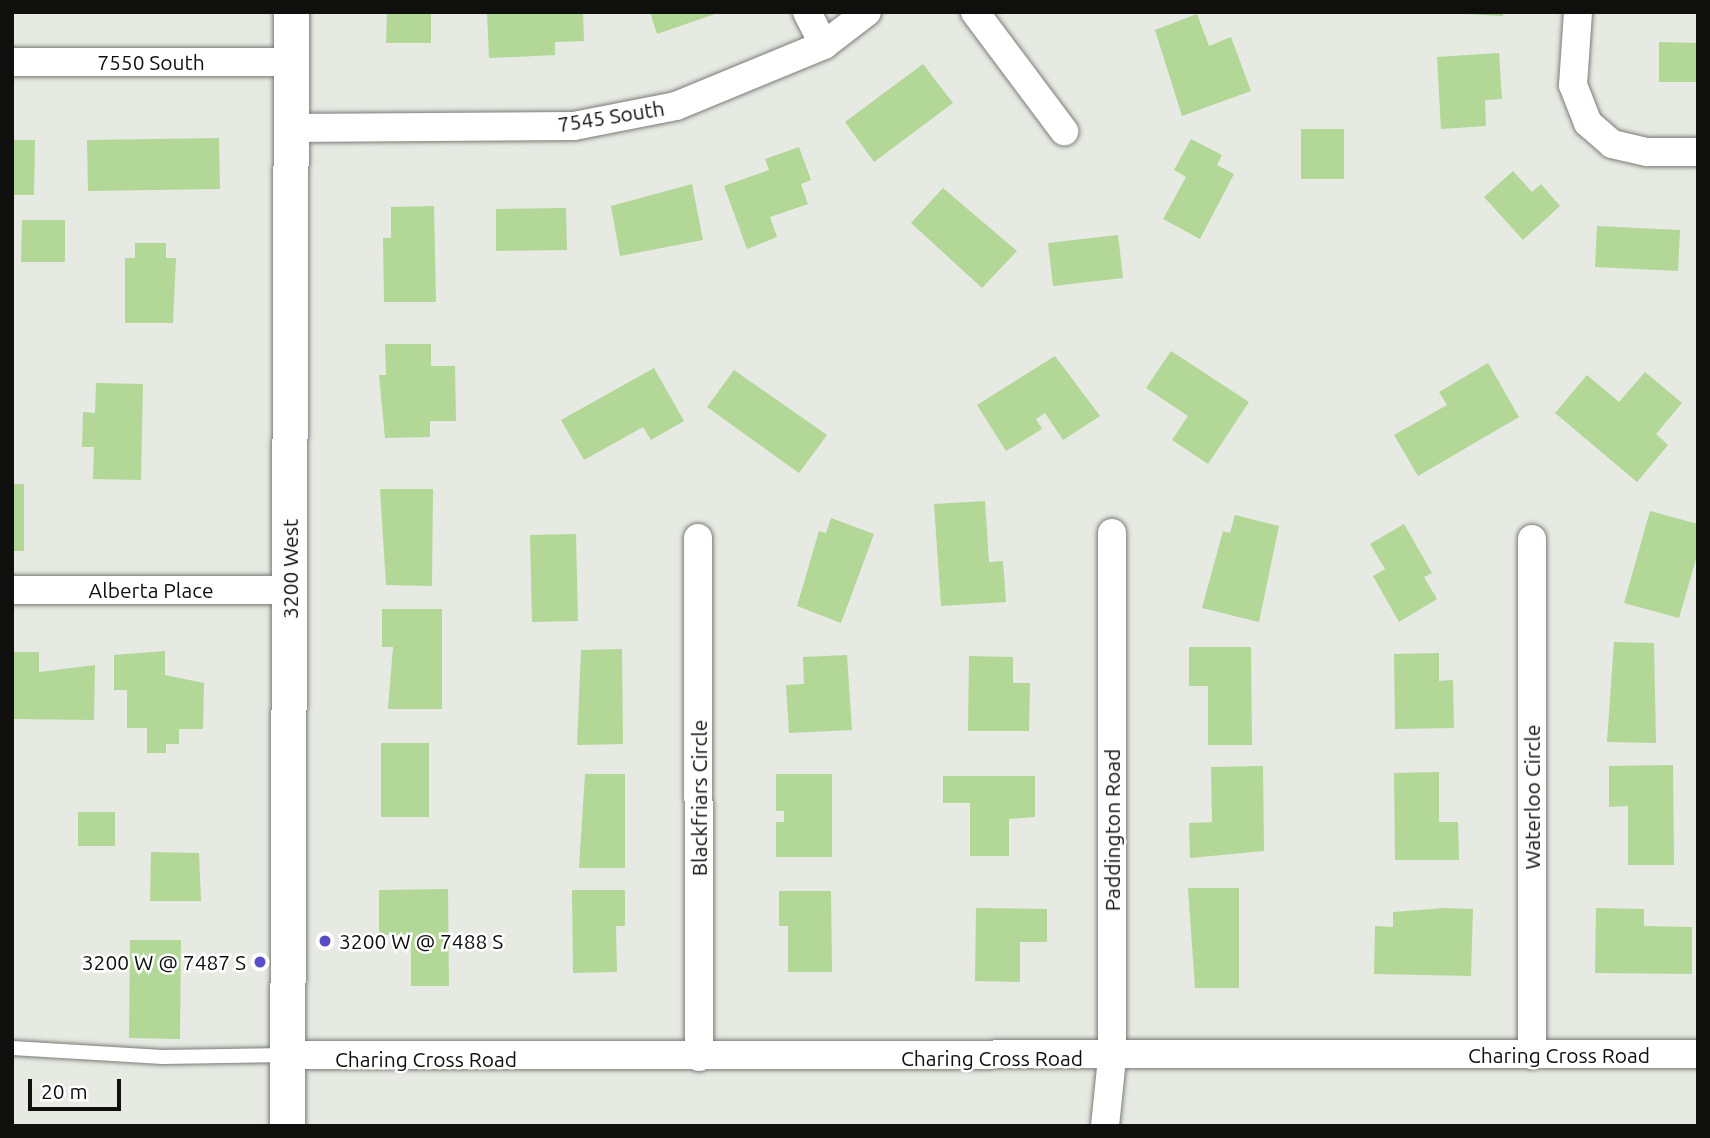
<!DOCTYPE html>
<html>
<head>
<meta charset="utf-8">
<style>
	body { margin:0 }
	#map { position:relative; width:1710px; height:1138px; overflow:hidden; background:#e6eae3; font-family:Ubuntu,sans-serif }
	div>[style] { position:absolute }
	.building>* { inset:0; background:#b2d796 }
	.roads { filter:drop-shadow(0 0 2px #7a7d77) drop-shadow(0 0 2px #7a7d77) }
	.service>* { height:14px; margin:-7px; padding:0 7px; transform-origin:7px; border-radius:7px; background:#fff }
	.minor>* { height:28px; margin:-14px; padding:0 14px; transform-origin:14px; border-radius:14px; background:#fff }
	.tertiary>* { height:35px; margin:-17.5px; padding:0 17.5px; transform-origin:17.5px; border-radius:17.5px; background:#fff }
	.dots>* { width:19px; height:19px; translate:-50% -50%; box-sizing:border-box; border:4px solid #fff; border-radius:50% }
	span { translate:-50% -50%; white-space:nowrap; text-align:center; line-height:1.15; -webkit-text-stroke:5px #fff; paint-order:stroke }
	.street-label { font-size:21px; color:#0f100e }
	.poi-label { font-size:21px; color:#0f100e }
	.left { translate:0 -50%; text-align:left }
	.right { translate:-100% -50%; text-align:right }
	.frame { position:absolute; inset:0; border:14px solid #0f100e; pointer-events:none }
	.scale { position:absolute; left:28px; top:1079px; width:93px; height:32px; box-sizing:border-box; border:4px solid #0f100e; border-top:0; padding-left:9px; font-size:21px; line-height:24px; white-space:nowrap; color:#0f100e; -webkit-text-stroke:5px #fff; paint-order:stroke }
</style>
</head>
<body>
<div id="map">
	<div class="building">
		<i style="clip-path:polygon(387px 12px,431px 12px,431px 43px,386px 43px)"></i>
		<i style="clip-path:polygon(487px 12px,583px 12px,584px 41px,555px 42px,555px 55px,489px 58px)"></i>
		<i style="clip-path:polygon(650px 12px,717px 12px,718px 13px,657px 34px)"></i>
		<i style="clip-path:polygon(1467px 12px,1503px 12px,1503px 16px,1467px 14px)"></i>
		<i style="clip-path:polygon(1197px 14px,1209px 46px,1231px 37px,1251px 91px,1182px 116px,1155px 30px)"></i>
		<i style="clip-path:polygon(1659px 42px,1698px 43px,1698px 82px,1659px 82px)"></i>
		<i style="clip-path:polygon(1499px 53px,1502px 99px,1485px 100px,1486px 126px,1441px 129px,1437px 57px)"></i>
		<i style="clip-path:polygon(923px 64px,953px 103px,874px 162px,845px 122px)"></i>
		<i style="clip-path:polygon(1301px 129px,1344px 129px,1344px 179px,1301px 179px)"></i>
		<i style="clip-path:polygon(219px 138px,220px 189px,88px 191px,87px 140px)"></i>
		<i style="clip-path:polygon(1191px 139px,1222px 155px,1217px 165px,1234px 174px,1200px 239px,1163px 219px,1186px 177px,1174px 170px)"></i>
		<i style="clip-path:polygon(12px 140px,35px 140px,34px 195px,12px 195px)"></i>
		<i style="clip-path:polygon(799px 147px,811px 180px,801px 184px,808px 204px,770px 217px,777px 237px,747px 249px,724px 186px,769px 170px,765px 159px)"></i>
		<i style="clip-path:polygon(1513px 171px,1532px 192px,1541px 184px,1560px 206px,1523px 240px,1484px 197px)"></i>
		<i style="clip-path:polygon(692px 184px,703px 240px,620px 256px,611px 206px)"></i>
		<i style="clip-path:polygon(943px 188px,1017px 251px,982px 288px,911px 223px)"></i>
		<i style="clip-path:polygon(434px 206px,436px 302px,384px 302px,383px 238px,391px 238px,391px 207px)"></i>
		<i style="clip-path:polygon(566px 208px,567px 250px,496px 251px,496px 209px)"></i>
		<i style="clip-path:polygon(22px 220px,65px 220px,65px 262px,21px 262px)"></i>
		<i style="clip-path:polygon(1597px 226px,1680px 230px,1678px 271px,1595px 267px)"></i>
		<i style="clip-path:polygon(1118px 235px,1123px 278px,1053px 286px,1048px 243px)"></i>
		<i style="clip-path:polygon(135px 243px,166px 243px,166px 258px,176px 258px,173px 323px,125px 323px,125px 258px,135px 258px)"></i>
		<i style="clip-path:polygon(385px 344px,431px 344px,431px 366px,455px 366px,456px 421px,430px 421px,430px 437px,385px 438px,379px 375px,386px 375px)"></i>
		<i style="clip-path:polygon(1171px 351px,1249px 402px,1208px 464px,1172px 440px,1188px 416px,1146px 388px)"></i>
		<i style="clip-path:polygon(1055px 356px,1100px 416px,1063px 440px,1045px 413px,1036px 419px,1042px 429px,1006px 451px,977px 405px)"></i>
		<i style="clip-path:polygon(1488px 363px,1519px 417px,1418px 476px,1394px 435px,1447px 405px,1439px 392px)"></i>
		<i style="clip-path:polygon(654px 368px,684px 421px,651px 440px,643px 427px,584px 460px,561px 420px)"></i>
		<i style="clip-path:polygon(734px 370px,827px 435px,799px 473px,707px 407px)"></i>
		<i style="clip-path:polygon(1645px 372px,1682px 403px,1656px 434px,1668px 445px,1637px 482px,1555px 413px,1587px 375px,1619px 402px)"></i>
		<i style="clip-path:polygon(96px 383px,143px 384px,141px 480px,93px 479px,94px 447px,82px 447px,83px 412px,95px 413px)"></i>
		<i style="clip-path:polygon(12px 484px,24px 484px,24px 551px,12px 551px)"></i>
		<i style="clip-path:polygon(380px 489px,433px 489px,432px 586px,386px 585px)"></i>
		<i style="clip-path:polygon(985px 501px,989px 562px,1003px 561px,1006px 602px,941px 606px,934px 504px)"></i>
		<i style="clip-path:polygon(1650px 511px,1698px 524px,1698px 552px,1679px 618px,1624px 603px)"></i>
		<i style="clip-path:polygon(1235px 515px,1279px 526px,1259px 622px,1202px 608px,1223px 531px,1230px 533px)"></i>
		<i style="clip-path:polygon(831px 518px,874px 534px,841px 623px,797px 606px,819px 531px,826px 533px)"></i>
		<i style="clip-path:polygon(1404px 524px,1432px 573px,1424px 577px,1437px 599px,1399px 622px,1373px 576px,1385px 569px,1370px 544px)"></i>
		<i style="clip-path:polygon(576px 534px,578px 621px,532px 622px,530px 535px)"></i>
		<i style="clip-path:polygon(382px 609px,442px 609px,442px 709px,388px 709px,393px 647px,382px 647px)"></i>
		<i style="clip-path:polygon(1614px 642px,1654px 643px,1656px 743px,1607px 742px)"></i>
		<i style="clip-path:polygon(1189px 647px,1251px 647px,1252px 745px,1208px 745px,1208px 686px,1189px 686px)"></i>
		<i style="clip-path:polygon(622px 649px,623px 744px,577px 745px,581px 650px)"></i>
		<i style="clip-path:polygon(165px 651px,165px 675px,204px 683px,203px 729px,179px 729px,179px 744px,166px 744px,166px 753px,147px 753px,147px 728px,127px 728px,127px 690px,114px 690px,114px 655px)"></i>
		<i style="clip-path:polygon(12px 652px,39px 652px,39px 672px,95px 665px,94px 720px,12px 719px)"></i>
		<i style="clip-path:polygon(1439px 653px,1439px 681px,1453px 680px,1454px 728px,1395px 729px,1394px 654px)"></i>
		<i style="clip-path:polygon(847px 655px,852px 730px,789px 733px,786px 685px,804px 684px,803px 657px)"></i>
		<i style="clip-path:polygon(969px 656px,1013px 657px,1013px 683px,1030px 683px,1029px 731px,968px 731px)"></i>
		<i style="clip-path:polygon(381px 743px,429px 743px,429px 817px,381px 817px)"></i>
		<i style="clip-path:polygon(1673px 765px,1674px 865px,1628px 865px,1628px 806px,1609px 807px,1609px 766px)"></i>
		<i style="clip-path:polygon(1263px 766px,1264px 851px,1190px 858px,1189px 823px,1212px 822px,1211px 767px)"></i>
		<i style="clip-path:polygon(1439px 772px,1439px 822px,1458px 822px,1459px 860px,1395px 860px,1394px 773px)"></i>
		<i style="clip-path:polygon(585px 774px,625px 774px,625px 868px,579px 868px)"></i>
		<i style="clip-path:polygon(776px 774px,832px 774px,832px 857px,776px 857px,776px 822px,784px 822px,784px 811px,776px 811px)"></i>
		<i style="clip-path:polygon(943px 776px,1035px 776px,1035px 817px,1009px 819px,1009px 856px,970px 856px,970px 803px,943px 803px)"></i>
		<i style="clip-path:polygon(78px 812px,115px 812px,115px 846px,78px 846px)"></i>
		<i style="clip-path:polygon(151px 852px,199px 853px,201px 901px,150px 901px)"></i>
		<i style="clip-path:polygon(1188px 888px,1239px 888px,1239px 988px,1195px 988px)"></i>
		<i style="clip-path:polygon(448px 889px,449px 986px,411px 986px,411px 935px,379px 935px,379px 890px)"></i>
		<i style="clip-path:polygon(572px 890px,625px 890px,625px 926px,616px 926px,617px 972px,573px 973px)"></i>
		<i style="clip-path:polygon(779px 891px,831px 891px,832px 972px,788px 972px,788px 926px,779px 926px)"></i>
		<i style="clip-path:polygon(976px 908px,1047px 909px,1047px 942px,1020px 942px,1020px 982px,975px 981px)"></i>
		<i style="clip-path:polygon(1445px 908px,1473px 909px,1471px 976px,1374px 974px,1375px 926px,1393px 927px,1393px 912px)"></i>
		<i style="clip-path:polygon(1596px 908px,1644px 909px,1644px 926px,1692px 927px,1692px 974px,1595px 973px)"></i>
		<i style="clip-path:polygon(130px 940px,181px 940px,180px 1039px,129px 1038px)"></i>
	</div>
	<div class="roads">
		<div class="service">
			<i style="left:12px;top:1048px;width:151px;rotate:3.4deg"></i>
			<i style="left:163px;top:1057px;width:123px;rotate:-0.9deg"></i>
		</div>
		<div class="minor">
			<i style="left:807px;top:12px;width:37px;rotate:63deg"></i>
			<i style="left:975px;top:12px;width:149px;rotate:53.2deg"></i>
			<i style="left:1578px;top:12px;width:73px;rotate:93.9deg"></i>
			<i style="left:1573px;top:85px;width:41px;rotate:68.5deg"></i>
			<i style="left:1588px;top:123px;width:32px;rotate:41deg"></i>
			<i style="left:1612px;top:144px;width:36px;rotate:13deg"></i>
			<i style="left:1647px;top:152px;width:51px"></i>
			<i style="left:12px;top:62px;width:279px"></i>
			<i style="left:291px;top:128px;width:283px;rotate:-0.4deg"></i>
			<i style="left:574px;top:126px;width:104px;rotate:-11.1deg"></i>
			<i style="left:676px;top:106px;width:160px;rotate:-22.4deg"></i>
			<i style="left:824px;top:45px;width:54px;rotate:-37.5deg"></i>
			<i style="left:698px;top:538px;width:519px;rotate:89.89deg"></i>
			<i style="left:12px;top:590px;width:278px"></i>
			<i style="left:287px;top:1055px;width:1411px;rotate:-0.04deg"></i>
			<i style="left:1532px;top:1055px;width:516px;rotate:-90deg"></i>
			<i style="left:1105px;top:1126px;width:68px;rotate:-84.1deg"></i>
			<i style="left:1112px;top:1058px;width:525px;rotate:-90deg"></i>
		</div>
		<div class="tertiary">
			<i style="left:287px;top:1126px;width:1114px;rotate:-89.79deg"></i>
		</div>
	</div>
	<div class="dots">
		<i style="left:325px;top:941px;background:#584dc5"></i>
		<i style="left:260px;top:962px;background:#584dc5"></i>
	</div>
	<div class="street-label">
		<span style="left:151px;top:62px">7550 South</span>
		<span style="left:611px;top:116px;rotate:-9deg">7545 South</span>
		<span style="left:290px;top:569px;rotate:-90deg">3200 West</span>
		<span style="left:151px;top:590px">Alberta Place</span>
		<span style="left:1532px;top:797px;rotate:-90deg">Waterloo Circle</span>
		<span style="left:699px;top:798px;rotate:-90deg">Blackfriars Circle</span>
		<span style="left:1112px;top:830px;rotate:-90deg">Paddington Road</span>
		<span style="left:1559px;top:1055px">Charing Cross Road</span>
		<span style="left:992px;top:1058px">Charing Cross Road</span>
		<span style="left:426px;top:1059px">Charing Cross Road</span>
	</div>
	<div class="poi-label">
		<span class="left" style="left:339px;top:941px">3200 W @ 7488 S</span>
		<span class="right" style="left:246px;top:962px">3200 W @ 7487 S</span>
	</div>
	<div class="frame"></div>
	<div class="scale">20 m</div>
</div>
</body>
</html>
